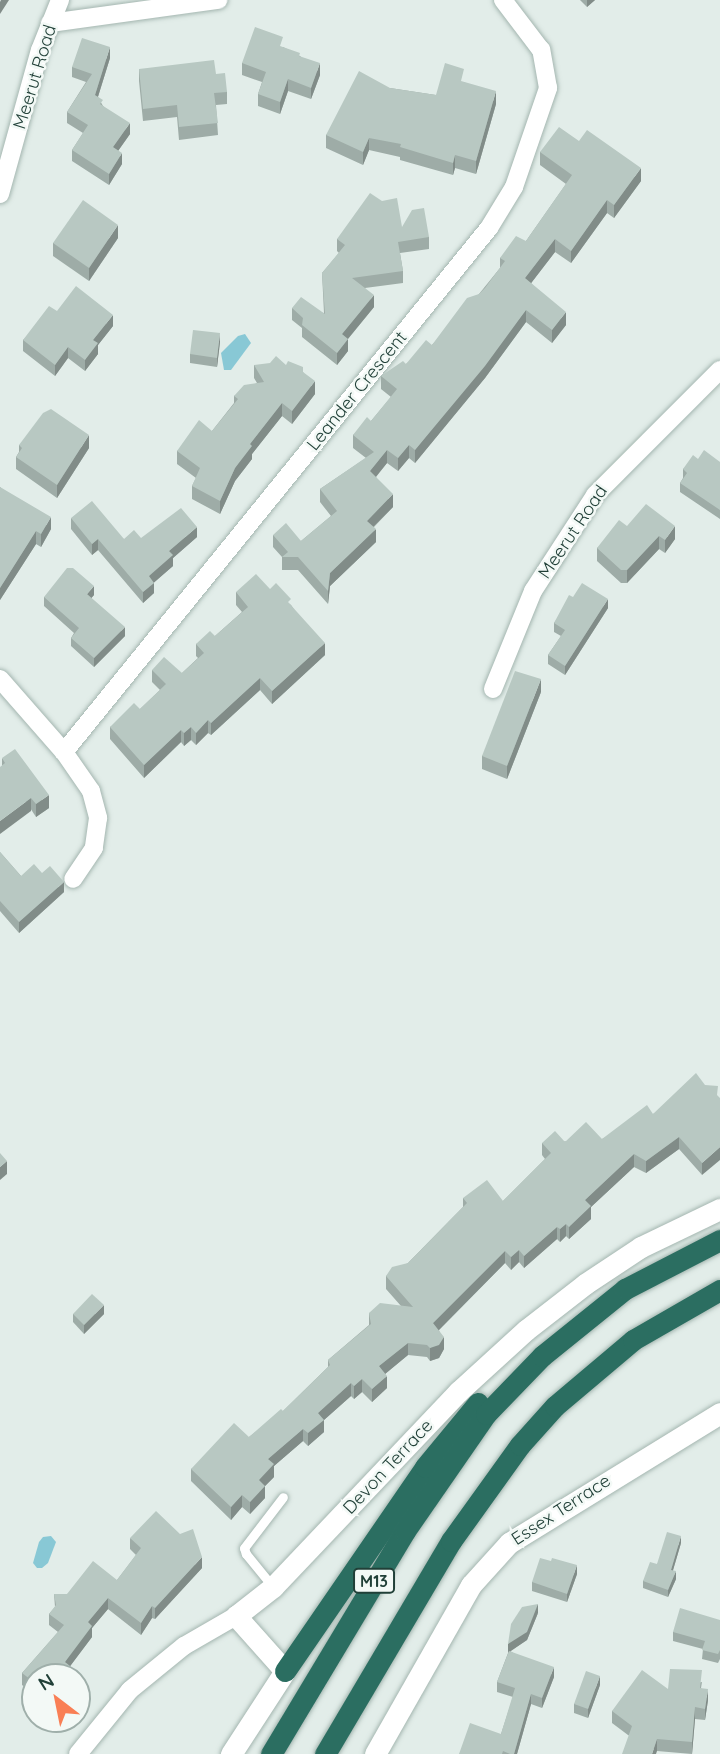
<!DOCTYPE html>
<html>
<head>
<meta charset="utf-8">
<style>
	body { margin:0 }
	#map { position:relative; width:720px; height:1754px; overflow:hidden; background:#e2ede9; font-family:Quicksand,sans-serif }
	div>[style] { position:absolute }
	.water>* { inset:0; background:#88c8d5 }
	.roads { filter:drop-shadow(0 0 2px #a4b6b0) drop-shadow(0 0 2px #a4b6b0) }
	.service>* { height:9px; margin:-4.5px; padding:0 4.5px; transform-origin:4.5px; border-radius:4.5px; background:#fff }
	.minor>* { height:18px; margin:-9px; padding:0 9px; transform-origin:9px; border-radius:9px; background:#fff }
	.tertiary>* { height:21px; margin:-10.5px; padding:0 10.5px; transform-origin:10.5px; border-radius:10.5px; background:#fff }
	.motorway>* { height:21px; margin:-10.5px; padding:0 10.5px; transform-origin:10.5px; border-radius:10.5px; background:#2b6e61 }
	.wall>* { inset:0; background:#9eaca7 }
	.shaded-wall>* { inset:0; background:#818c88 }
	.building>* { inset:0; background:#b8c8c2 }
	span { translate:-50% -50%; white-space:nowrap; text-align:center; line-height:1.15; -webkit-text-stroke:5px #f3f9f6; paint-order:stroke }
	.shield-label span { padding:2px 5px; background:#f3f9f6; border:2px solid; border-radius:5px; -webkit-text-stroke-width:0 }
	.shield-label { font-size:16px; color:#214038; font-weight:700 }
	.street-label { font-size:18px; color:#214038 }
	.north { position:absolute; left:21px; top:1663px; width:70px; height:70px; box-sizing:border-box; background:#f3f9f6; border:2px solid #9fafaa; border-radius:50%; rotate:328deg; font-size:19px; font-weight:700; line-height:28px; text-align:center; color:#214038 }
	.north::after { content:''; display:block; margin:auto; width:24px; height:32px; background:#f97f55; clip-path:polygon(50% 0,100% 100%,50% 72%,0 100%) }
</style>
</head>
<body>
<div id="map">
	<div class="water">
		<i style="clip-path:polygon(245px 334px,251px 343px,231px 370px,224px 370px,221px 353px,238px 336px)"></i>
		<i style="clip-path:polygon(51px 1536px,56px 1542px,48px 1563px,42px 1568px,37px 1568px,33px 1563px,39px 1542px,43px 1537px)"></i>
	</div>
	<div class="roads">
		<div class="service">
			<i style="left:273px;top:1587px;width:43px;rotate:-129.3deg"></i>
			<i style="left:246px;top:1554px;width:6px;rotate:-108deg"></i>
			<i style="left:244px;top:1548px;width:64px;rotate:-52.6deg"></i>
		</div>
		<div class="minor">
			<i style="left:50px;top:23px;width:170px;rotate:-7.8deg"></i>
			<i style="left:0;top:194px;width:149px;rotate:-74.5deg"></i>
			<i style="left:40px;top:50px;width:54px;rotate:-68.2deg"></i>
			<i style="left:0;top:679px;width:97px;rotate:48.8deg"></i>
			<i style="left:64px;top:752px;width:47px;rotate:55.3deg"></i>
			<i style="left:91px;top:791px;width:28px;rotate:75deg"></i>
			<i style="left:98px;top:818px;width:30px;rotate:98deg"></i>
			<i style="left:94px;top:848px;width:37px;rotate:124deg"></i>
			<i style="left:493px;top:689px;width:106px;rotate:-67.8deg"></i>
			<i style="left:533px;top:591px;width:114px;rotate:-57.1deg"></i>
			<i style="left:595px;top:495px;width:177px;rotate:-45deg"></i>
			<i style="left:64px;top:752px;width:675px;rotate:-50.96deg"></i>
			<i style="left:489px;top:228px;width:48px;rotate:-58.6deg"></i>
			<i style="left:514px;top:187px;width:105px;rotate:-71deg"></i>
			<i style="left:548px;top:88px;width:39px;rotate:-100deg"></i>
			<i style="left:541px;top:50px;width:63px;rotate:-127.2deg"></i>
			<i style="left:78px;top:1754px;width:82px;rotate:-50.9deg"></i>
			<i style="left:130px;top:1690px;width:70px;rotate:-39.2deg"></i>
			<i style="left:184px;top:1646px;width:60px;rotate:-30deg"></i>
		</div>
		<div class="tertiary">
			<i style="left:231px;top:1754px;width:99px;rotate:-57deg"></i>
			<i style="left:285px;top:1671px;width:74px;rotate:-131.7deg"></i>
			<i style="left:236px;top:1616px;width:47px;rotate:-38.1deg"></i>
			<i style="left:273px;top:1587px;width:269px;rotate:-46.5deg"></i>
			<i style="left:458px;top:1392px;width:92px;rotate:-42.4deg"></i>
			<i style="left:526px;top:1330px;width:75px;rotate:-37.9deg"></i>
			<i style="left:585px;top:1284px;width:67px;rotate:-33.5deg"></i>
			<i style="left:641px;top:1247px;width:88px;rotate:-25.7deg"></i>
			<i style="left:375px;top:1754px;width:194px;rotate:-60.4deg"></i>
			<i style="left:471px;top:1585px;width:57px;rotate:-47.9deg"></i>
			<i style="left:509px;top:1543px;width:248px;rotate:-31.6deg"></i>
		</div>
		<div class="motorway">
			<i style="left:285px;top:1671px;width:247px;rotate:-55.5deg"></i>
			<i style="left:425px;top:1467px;width:83px;rotate:-50.4deg"></i>
			<i style="left:271px;top:1754px;width:260px;rotate:-59deg"></i>
			<i style="left:405px;top:1531px;width:142px;rotate:-55.3deg"></i>
			<i style="left:486px;top:1414px;width:81px;rotate:-46deg"></i>
			<i style="left:542px;top:1356px;width:107px;rotate:-38.9deg"></i>
			<i style="left:625px;top:1289px;width:107px;rotate:-27.3deg"></i>
			<i style="left:325px;top:1754px;width:247px;rotate:-59.4deg"></i>
			<i style="left:451px;top:1541px;width:118px;rotate:-54.3deg"></i>
			<i style="left:520px;top:1445px;width:52px;rotate:-48.1deg"></i>
			<i style="left:555px;top:1406px;width:102px;rotate:-40.2deg"></i>
			<i style="left:633px;top:1340px;width:100px;rotate:-29.9deg"></i>
		</div>
	</div>
	<div class="wall">
		<i style="clip-path:polygon(580px 0,595px 0,587px 7px)"></i>
		<i style="clip-path:polygon(283px 47px,300px 56px,320px 75px,311px 99px,288px 91px,280px 114px,258px 106px,258px 94px,262px 82px,242px 75px,242px 63px)"></i>
		<i style="clip-path:polygon(110px 58px,98px 97px,103px 106px,130px 134px,118px 151px,122px 164px,109px 185px,72px 161px,72px 150px,83px 133px,67px 123px,67px 112px,86px 82px,72px 77px,72px 67px)"></i>
		<i style="clip-path:polygon(139px 69px,216px 74px,227px 92px,227px 104px,216px 105px,218px 135px,179px 140px,177px 117px,143px 121px,139px 81px)"></i>
		<i style="clip-path:polygon(464px 82px,496px 104px,476px 174px,455px 168px,453px 175px,400px 160px,400px 157px,369px 150px,363px 165px,326px 148px,326px 135px,390px 88px,436px 95px)"></i>
		<i style="clip-path:polygon(579px 141px,641px 181px,614px 218px,607px 213px,571px 263px,555px 252px,531px 283px,566px 325px,552px 343px,526px 322px,485px 378px,415px 463px,409px 458px,398px 471px,387px 463px,376px 477px,393px 507px,374px 527px,376px 542px,330px 586px,328px 604px,298px 570px,282px 570px,282px 557px,273px 547px,273px 535px,301px 541px,331px 516px,320px 502px,320px 489px,366px 458px,353px 448px,353px 435px,371px 421px,391px 397px,381px 389px,381px 376px,406px 364px,432px 345px,479px 294px,500px 268px,500px 258px,526px 241px,566px 184px,540px 165px,540px 152px)"></i>
		<i style="clip-path:polygon(402px 227px,429px 237px,429px 249px,400px 253px,403px 271px,403px 283px,365px 288px,374px 307px,348px 339px,348px 351px,337px 365px,302px 337px,302px 328px,292px 320px,292px 308px,324px 313px,322px 273px,339px 253px,337px 251px,337px 239px)"></i>
		<i style="clip-path:polygon(118px 238px,89px 281px,53px 256px,53px 243px)"></i>
		<i style="clip-path:polygon(57px 311px,113px 326px,98px 345px,98px 354px,85px 371px,68px 358px,55px 376px,23px 351px,23px 340px)"></i>
		<i style="clip-path:polygon(220px 342px,217px 367px,190px 363px,190px 354px)"></i>
		<i style="clip-path:polygon(254px 365px,286px 365px,303px 372px,315px 394px,292px 424px,282px 416px,252px 454px,252px 459px,235px 481px,220px 514px,192px 499px,192px 486px,196px 478px,177px 464px,177px 451px,212px 431px,234px 403px,234px 396px,257px 383px,254px 378px)"></i>
		<i style="clip-path:polygon(19px 445px,89px 448px,57px 498px,16px 469px,16px 457px,19px 452px)"></i>
		<i style="clip-path:polygon(698px 459px,720px 462px,720px 519px,680px 492px,680px 483px,683px 478px,683px 469px)"></i>
		<i style="clip-path:polygon(0 487px,51px 529px,41px 547px,36px 544px,0 600px)"></i>
		<i style="clip-path:polygon(71px 518px,124px 539px,197px 537px,173px 558px,173px 566px,154px 582px,154px 593px,143px 603px,98px 550px,92px 555px,71px 529px)"></i>
		<i style="clip-path:polygon(627px 526px,675px 539px,665px 553px,659px 549px,627px 583px,621px 583px,597px 561px,597px 548px)"></i>
		<i style="clip-path:polygon(270px 589px,291px 605px,325px 655px,272px 704px,260px 690px,211px 735px,208px 733px,196px 745px,191px 740px,184px 746px,181px 742px,144px 778px,110px 739px,110px 727px,140px 709px,160px 690px,152px 682px,152px 670px,182px 673px,198px 658px,196px 656px,196px 644px,215px 636px,242px 612px,236px 605px,236px 592px)"></i>
		<i style="clip-path:polygon(94px 595px,91px 598px,125px 636px,94px 667px,71px 646px,71px 638px,74px 633px,44px 606px,44px 597px)"></i>
		<i style="clip-path:polygon(573px 597px,608px 608px,565px 675px,548px 664px,548px 655px,561px 636px,554px 632px,554px 623px)"></i>
		<i style="clip-path:polygon(541px 692px,507px 779px,482px 769px,482px 756px)"></i>
		<i style="clip-path:polygon(2px 758px,49px 808px,36px 817px,2px 765px)"></i>
		<i style="clip-path:polygon(0 852px,21px 876px,42px 873px,64px 892px,19px 933px,0 911px)"></i>
		<i style="clip-path:polygon(705px 1085px,702px 1175px,679px 1149px,646px 1173px,634px 1167px,591px 1207px,591px 1219px,569px 1239px,566px 1236px,560px 1242px,557px 1239px,524px 1268px,519px 1262px,511px 1270px,505px 1263px,439px 1330px,444px 1349px,439px 1358px,430px 1361px,427px 1357px,408px 1355px,385px 1374px,387px 1388px,372px 1402px,362px 1392px,354px 1399px,351px 1396px,324px 1420px,324px 1432px,308px 1446px,303px 1441px,274px 1466px,274px 1477px,265px 1486px,265px 1498px,250px 1514px,242px 1507px,231px 1520px,191px 1481px,191px 1469px,249px 1437px,283px 1411px,328px 1367px,328px 1360px,369px 1325px,369px 1313px,401px 1306px,386px 1289px,386px 1276px,408px 1263px,463px 1207px,463px 1198px,503px 1201px,545px 1159px,542px 1155px,542px 1143px,602px 1139px,653px 1114px)"></i>
		<i style="clip-path:polygon(73px 1314px,104px 1314px,84px 1334px,73px 1322px)"></i>
		<i style="clip-path:polygon(130px 1538px,202px 1568px,155px 1619px,152px 1618px,141px 1635px,108px 1609px,92px 1628px,92px 1637px,70px 1666px,75px 1677px,35px 1677px,35px 1694px,22px 1685px,22px 1673px,58px 1632px,49px 1625px,49px 1614px,55px 1607px,54px 1594px,67px 1594px,117px 1580px,136px 1555px,130px 1549px)"></i>
		<i style="clip-path:polygon(681px 1543px,673px 1570px,676px 1579px,668px 1597px,643px 1588px,643px 1581px,657px 1564px)"></i>
		<i style="clip-path:polygon(577px 1574px,567px 1602px,532px 1591px,532px 1582px)"></i>
		<i style="clip-path:polygon(538px 1613px,527px 1640px,510px 1651px,554px 1677px,542px 1708px,531px 1704px,517px 1754px,459px 1754px,501px 1734px,513px 1697px,497px 1692px,497px 1682px,508px 1653px)"></i>
		<i style="clip-path:polygon(720px 1620px,720px 1659px,718px 1663px,702px 1659px,703px 1649px,673px 1641px,673px 1632px)"></i>
		<i style="clip-path:polygon(702px 1682px,701px 1688px,708px 1700px,705px 1720px,695px 1719px,692px 1754px,657px 1751px,628px 1735px,612px 1723px,612px 1711px,668px 1689px)"></i>
		<i style="clip-path:polygon(600px 1685px,588px 1718px,574px 1713px,574px 1704px)"></i>
	</div>
	<div class="shaded-wall">
		<i style="clip-path:polygon(1px 0,9px 0,0 14px,0 2px)"></i>
		<i style="clip-path:polygon(587px 0,595px 0,587px 7px)"></i>
		<i style="clip-path:polygon(110px 47px,110px 58px,95px 106px,95px 95px)"></i>
		<i style="clip-path:polygon(320px 63px,320px 75px,311px 99px,311px 88px)"></i>
		<i style="clip-path:polygon(288px 79px,288px 91px,280px 114px,280px 102px)"></i>
		<i style="clip-path:polygon(496px 91px,496px 104px,476px 174px,476px 161px)"></i>
		<i style="clip-path:polygon(130px 123px,130px 134px,113px 158px,113px 147px)"></i>
		<i style="clip-path:polygon(369px 138px,369px 150px,363px 165px,363px 152px)"></i>
		<i style="clip-path:polygon(122px 153px,122px 164px,109px 185px,109px 174px)"></i>
		<i style="clip-path:polygon(455px 155px,455px 168px,453px 175px,453px 163px)"></i>
		<i style="clip-path:polygon(641px 168px,641px 181px,614px 218px,614px 205px)"></i>
		<i style="clip-path:polygon(607px 200px,607px 213px,571px 263px,571px 251px)"></i>
		<i style="clip-path:polygon(118px 225px,118px 238px,89px 281px,89px 268px)"></i>
		<i style="clip-path:polygon(555px 239px,555px 252px,525px 291px,525px 278px)"></i>
		<i style="clip-path:polygon(374px 295px,374px 307px,342px 346px,342px 334px)"></i>
		<i style="clip-path:polygon(526px 310px,526px 322px,485px 378px,415px 463px,415px 450px)"></i>
		<i style="clip-path:polygon(566px 312px,566px 325px,552px 343px,552px 330px)"></i>
		<i style="clip-path:polygon(113px 315px,113px 326px,98px 345px,98px 354px,85px 371px,85px 360px,93px 340px)"></i>
		<i style="clip-path:polygon(220px 333px,220px 342px,217px 367px,217px 358px)"></i>
		<i style="clip-path:polygon(348px 339px,348px 351px,337px 365px,337px 353px)"></i>
		<i style="clip-path:polygon(68px 347px,68px 358px,55px 376px,55px 365px)"></i>
		<i style="clip-path:polygon(315px 381px,315px 394px,292px 424px,292px 411px)"></i>
		<i style="clip-path:polygon(282px 403px,282px 416px,252px 454px,252px 459px,235px 481px,220px 514px,220px 501px,235px 468px,250px 444px)"></i>
		<i style="clip-path:polygon(89px 435px,89px 448px,57px 498px,57px 485px)"></i>
		<i style="clip-path:polygon(409px 445px,409px 458px,398px 471px,398px 458px)"></i>
		<i style="clip-path:polygon(387px 450px,387px 463px,370px 484px,370px 471px)"></i>
		<i style="clip-path:polygon(393px 494px,393px 507px,367px 533px,367px 521px)"></i>
		<i style="clip-path:polygon(51px 517px,51px 529px,41px 547px,41px 534px)"></i>
		<i style="clip-path:polygon(675px 526px,675px 539px,665px 553px,665px 540px)"></i>
		<i style="clip-path:polygon(197px 527px,197px 537px,173px 558px,173px 566px,149px 587px,149px 576px,169px 551px)"></i>
		<i style="clip-path:polygon(376px 529px,376px 542px,330px 586px,328px 604px,328px 591px,330px 573px)"></i>
		<i style="clip-path:polygon(36px 531px,36px 544px,0 600px,0 588px)"></i>
		<i style="clip-path:polygon(659px 536px,659px 549px,627px 583px,627px 570px)"></i>
		<i style="clip-path:polygon(98px 539px,98px 550px,92px 555px,92px 544px)"></i>
		<i style="clip-path:polygon(154px 583px,154px 593px,143px 603px,143px 592px)"></i>
		<i style="clip-path:polygon(94px 586px,94px 595px,87px 603px,87px 594px)"></i>
		<i style="clip-path:polygon(608px 599px,608px 608px,565px 675px,565px 666px)"></i>
		<i style="clip-path:polygon(125px 627px,125px 636px,94px 667px,94px 658px)"></i>
		<i style="clip-path:polygon(325px 643px,325px 655px,272px 704px,272px 691px)"></i>
		<i style="clip-path:polygon(260px 678px,260px 690px,211px 735px,211px 723px)"></i>
		<i style="clip-path:polygon(541px 679px,541px 692px,507px 779px,507px 766px)"></i>
		<i style="clip-path:polygon(208px 720px,208px 733px,196px 745px,196px 733px)"></i>
		<i style="clip-path:polygon(191px 727px,191px 740px,184px 746px,184px 733px)"></i>
		<i style="clip-path:polygon(181px 730px,181px 742px,144px 778px,144px 765px)"></i>
		<i style="clip-path:polygon(49px 795px,49px 808px,36px 817px,36px 804px)"></i>
		<i style="clip-path:polygon(31px 798px,31px 811px,0 834px,0 821px)"></i>
		<i style="clip-path:polygon(64px 882px,64px 892px,19px 933px,19px 922px)"></i>
		<i style="clip-path:polygon(679px 1137px,679px 1149px,646px 1173px,646px 1161px)"></i>
		<i style="clip-path:polygon(720px 1147px,720px 1160px,702px 1175px,702px 1163px)"></i>
		<i style="clip-path:polygon(634px 1154px,634px 1167px,591px 1207px,591px 1219px,569px 1239px,569px 1227px,585px 1200px)"></i>
		<i style="clip-path:polygon(7px 1161px,7px 1174px,0 1180px,0 1167px)"></i>
		<i style="clip-path:polygon(566px 1224px,566px 1236px,560px 1242px,560px 1229px)"></i>
		<i style="clip-path:polygon(557px 1227px,557px 1239px,524px 1268px,524px 1256px)"></i>
		<i style="clip-path:polygon(519px 1250px,519px 1262px,511px 1270px,511px 1257px)"></i>
		<i style="clip-path:polygon(505px 1251px,505px 1263px,433px 1336px,433px 1323px)"></i>
		<i style="clip-path:polygon(104px 1305px,104px 1314px,84px 1334px,84px 1325px)"></i>
		<i style="clip-path:polygon(444px 1337px,444px 1349px,439px 1358px,430px 1361px,430px 1348px)"></i>
		<i style="clip-path:polygon(408px 1343px,408px 1355px,379px 1379px,379px 1366px)"></i>
		<i style="clip-path:polygon(387px 1376px,387px 1388px,372px 1402px,372px 1389px)"></i>
		<i style="clip-path:polygon(362px 1379px,362px 1392px,354px 1399px,354px 1386px)"></i>
		<i style="clip-path:polygon(351px 1383px,351px 1396px,324px 1420px,324px 1432px,308px 1446px,308px 1433px,318px 1413px)"></i>
		<i style="clip-path:polygon(303px 1429px,303px 1441px,274px 1466px,274px 1477px,259px 1492px,259px 1480px,268px 1459px)"></i>
		<i style="clip-path:polygon(265px 1486px,265px 1498px,250px 1514px,250px 1502px)"></i>
		<i style="clip-path:polygon(242px 1495px,242px 1507px,231px 1520px,231px 1507px)"></i>
		<i style="clip-path:polygon(681px 1536px,681px 1543px,671px 1577px,671px 1570px)"></i>
		<i style="clip-path:polygon(202px 1557px,202px 1568px,155px 1619px,155px 1608px)"></i>
		<i style="clip-path:polygon(577px 1565px,577px 1574px,567px 1602px,567px 1594px)"></i>
		<i style="clip-path:polygon(676px 1571px,676px 1579px,668px 1597px,668px 1590px)"></i>
		<i style="clip-path:polygon(108px 1598px,108px 1609px,92px 1628px,92px 1637px,65px 1673px,65px 1662px,88px 1622px)"></i>
		<i style="clip-path:polygon(538px 1604px,538px 1613px,527px 1640px,508px 1653px,508px 1644px)"></i>
		<i style="clip-path:polygon(152px 1606px,152px 1618px,141px 1635px,141px 1623px)"></i>
		<i style="clip-path:polygon(554px 1667px,554px 1677px,542px 1708px,542px 1698px)"></i>
		<i style="clip-path:polygon(75px 1670px,75px 1677px,69px 1677px)"></i>
		<i style="clip-path:polygon(600px 1676px,600px 1685px,588px 1718px,588px 1709px)"></i>
		<i style="clip-path:polygon(708px 1689px,708px 1700px,705px 1720px,705px 1709px)"></i>
		<i style="clip-path:polygon(531px 1694px,531px 1704px,517px 1754px,514px 1754px)"></i>
		<i style="clip-path:polygon(695px 1707px,695px 1719px,692px 1754px,692px 1742px)"></i>
		<i style="clip-path:polygon(657px 1739px,657px 1751px,656px 1754px,652px 1754px)"></i>
	</div>
	<div class="building">
		<i style="clip-path:polygon(255px 27px,283px 37px,280px 46px,300px 53px,299px 56px,320px 63px,311px 88px,288px 79px,280px 102px,258px 94px,266px 72px,242px 63px)"></i>
		<i style="clip-path:polygon(82px 38px,110px 47px,95px 95px,103px 100px,100px 104px,130px 123px,113px 147px,122px 153px,109px 174px,72px 150px,88px 125px,67px 112px,92px 74px,72px 67px)"></i>
		<i style="clip-path:polygon(214px 60px,216px 74px,225px 73px,227px 92px,214px 93px,218px 123px,179px 127px,177px 105px,143px 109px,139px 69px)"></i>
		<i style="clip-path:polygon(445px 63px,464px 69px,461px 81px,496px 91px,476px 161px,455px 155px,453px 163px,400px 147px,401px 144px,369px 138px,363px 152px,326px 135px,359px 71px,390px 88px,436px 95px)"></i>
		<i style="clip-path:polygon(559px 127px,579px 141px,587px 130px,641px 168px,614px 205px,607px 200px,571px 251px,555px 239px,525px 278px,566px 312px,552px 330px,526px 310px,485px 366px,415px 450px,409px 445px,398px 458px,387px 450px,370px 471px,393px 494px,367px 521px,376px 529px,330px 573px,328px 591px,298px 557px,282px 557px,288px 552px,273px 535px,286px 523px,301px 541px,337px 511px,320px 489px,374px 452px,353px 435px,367px 417px,371px 421px,397px 389px,381px 376px,403px 361px,406px 364px,426px 340px,432px 345px,467px 298px,479px 294px,485px 288px,505px 261px,500px 258px,516px 236px,526px 241px,572px 175px,540px 152px)"></i>
		<i style="clip-path:polygon(370px 193px,382px 201px,397px 198px,402px 227px,412px 210px,424px 208px,429px 237px,398px 242px,403px 271px,352px 278px,374px 295px,342px 334px,348px 339px,337px 353px,302px 325px,303px 318px,292px 308px,301px 297px,325px 314px,322px 273px,345px 245px,337px 239px)"></i>
		<i style="clip-path:polygon(83px 200px,118px 225px,89px 268px,53px 243px)"></i>
		<i style="clip-path:polygon(76px 286px,113px 315px,93px 340px,98px 343px,85px 360px,68px 347px,55px 365px,23px 340px,49px 306px,57px 311px)"></i>
		<i style="clip-path:polygon(193px 330px,220px 333px,217px 358px,190px 354px)"></i>
		<i style="clip-path:polygon(276px 356px,286px 365px,288px 361px,303px 367px,303px 372px,315px 381px,292px 411px,282px 403px,250px 444px,252px 446px,235px 468px,220px 501px,192px 486px,200px 468px,177px 451px,199px 420px,212px 431px,238px 399px,234px 396px,244px 385px,264px 382px,254px 365px,270px 363px)"></i>
		<i style="clip-path:polygon(51px 409px,89px 435px,57px 485px,16px 457px,22px 448px,19px 445px,43px 413px)"></i>
		<i style="clip-path:polygon(704px 450px,720px 462px,720px 510px,680px 483px,687px 473px,683px 469px,693px 455px,698px 459px)"></i>
		<i style="clip-path:polygon(0 487px,51px 517px,41px 534px,36px 531px,0 588px)"></i>
		<i style="clip-path:polygon(92px 501px,124px 539px,134px 530px,141px 538px,181px 508px,197px 527px,169px 551px,173px 555px,149px 576px,154px 583px,143px 592px,98px 539px,92px 544px,71px 518px)"></i>
		<i style="clip-path:polygon(646px 504px,675px 526px,665px 540px,659px 536px,627px 570px,621px 570px,597px 548px,619px 520px,627px 526px)"></i>
		<i style="clip-path:polygon(67px 568px,73px 568px,94px 586px,87px 594px,125px 627px,94px 658px,71px 638px,79px 628px,44px 597px)"></i>
		<i style="clip-path:polygon(256px 574px,270px 589px,276px 583px,291px 599px,288px 602px,325px 643px,272px 691px,260px 678px,211px 723px,208px 720px,196px 733px,191px 727px,184px 733px,181px 730px,144px 765px,110px 727px,134px 703px,140px 709px,166px 684px,152px 670px,164px 657px,182px 673px,204px 653px,196px 644px,210px 631px,215px 636px,248px 607px,236px 592px)"></i>
		<i style="clip-path:polygon(582px 583px,608px 599px,565px 666px,548px 655px,565px 630px,554px 623px,569px 595px,573px 597px)"></i>
		<i style="clip-path:polygon(515px 671px,541px 679px,507px 766px,482px 756px)"></i>
		<i style="clip-path:polygon(15px 749px,49px 795px,36px 804px,31px 798px,0 821px,0 767px,5px 763px,2px 758px)"></i>
		<i style="clip-path:polygon(0 852px,21px 876px,34px 864px,42px 873px,50px 866px,64px 882px,19px 922px,0 901px)"></i>
		<i style="clip-path:polygon(696px 1073px,705px 1085px,718px 1086px,717px 1095px,720px 1098px,720px 1147px,702px 1163px,679px 1137px,646px 1161px,634px 1154px,585px 1200px,591px 1206px,569px 1227px,566px 1224px,560px 1229px,557px 1227px,524px 1256px,519px 1250px,511px 1257px,505px 1251px,433px 1323px,444px 1337px,439px 1345px,430px 1348px,427px 1345px,408px 1343px,379px 1366px,387px 1376px,372px 1389px,362px 1379px,354px 1386px,351px 1383px,318px 1413px,324px 1420px,308px 1433px,303px 1429px,268px 1459px,274px 1464px,259px 1480px,265px 1486px,250px 1502px,242px 1495px,231px 1507px,191px 1469px,234px 1423px,249px 1437px,281px 1409px,283px 1411px,330px 1365px,328px 1360px,371px 1324px,369px 1313px,380px 1303px,413px 1307px,386px 1276px,392px 1267px,408px 1263px,467px 1203px,463px 1198px,487px 1180px,503px 1201px,551px 1153px,542px 1143px,555px 1131px,565px 1142px,586px 1122px,602px 1139px,647px 1105px,653px 1114px)"></i>
		<i style="clip-path:polygon(0 1153px,7px 1161px,0 1167px)"></i>
		<i style="clip-path:polygon(92px 1294px,104px 1305px,84px 1325px,73px 1314px)"></i>
		<i style="clip-path:polygon(156px 1511px,180px 1534px,193px 1529px,202px 1557px,155px 1608px,152px 1606px,141px 1623px,108px 1598px,88px 1622px,92px 1626px,65px 1662px,75px 1670px,69px 1677px,35px 1677px,35px 1683px,22px 1673px,64px 1625px,49px 1614px,56px 1605px,54px 1594px,67px 1594px,93px 1561px,117px 1580px,141px 1548px,130px 1538px)"></i>
		<i style="clip-path:polygon(667px 1532px,681px 1536px,671px 1570px,676px 1571px,668px 1590px,643px 1581px,650px 1562px,657px 1564px)"></i>
		<i style="clip-path:polygon(540px 1558px,551px 1561px,552px 1558px,577px 1565px,567px 1594px,532px 1582px)"></i>
		<i style="clip-path:polygon(538px 1604px,527px 1632px,508px 1644px,511px 1624px,522px 1607px)"></i>
		<i style="clip-path:polygon(680px 1608px,720px 1620px,720px 1650px,718px 1654px,702px 1650px,705px 1641px,673px 1632px)"></i>
		<i style="clip-path:polygon(509px 1651px,554px 1667px,542px 1698px,531px 1694px,514px 1754px,510px 1754px,503px 1751px,502px 1754px,459px 1754px,470px 1723px,501px 1734px,515px 1688px,497px 1682px)"></i>
		<i style="clip-path:polygon(670px 1669px,702px 1670px,700px 1688px,708px 1689px,705px 1709px,695px 1707px,692px 1742px,657px 1739px,652px 1754px,622px 1754px,632px 1726px,612px 1711px,642px 1670px,668px 1689px)"></i>
		<i style="clip-path:polygon(586px 1671px,600px 1676px,588px 1709px,574px 1704px)"></i>
	</div>
	<div class="shield-label">
		<span style="left:374px;top:1581px">M13</span>
	</div>
	<div class="street-label">
		<span style="left:35px;top:77px;rotate:-73deg">Meerut Road</span>
		<span style="left:357px;top:391px;rotate:-51deg">Leander Crescent</span>
		<span style="left:573px;top:532px;rotate:-56deg">Meerut Road</span>
		<span style="left:388px;top:1467px;rotate:-47deg">Devon Terrace</span>
		<span style="left:561px;top:1510px;rotate:-33deg">Essex Terrace</span>
	</div>
	<div class="north">N</div>
</div>
</body>
</html>
